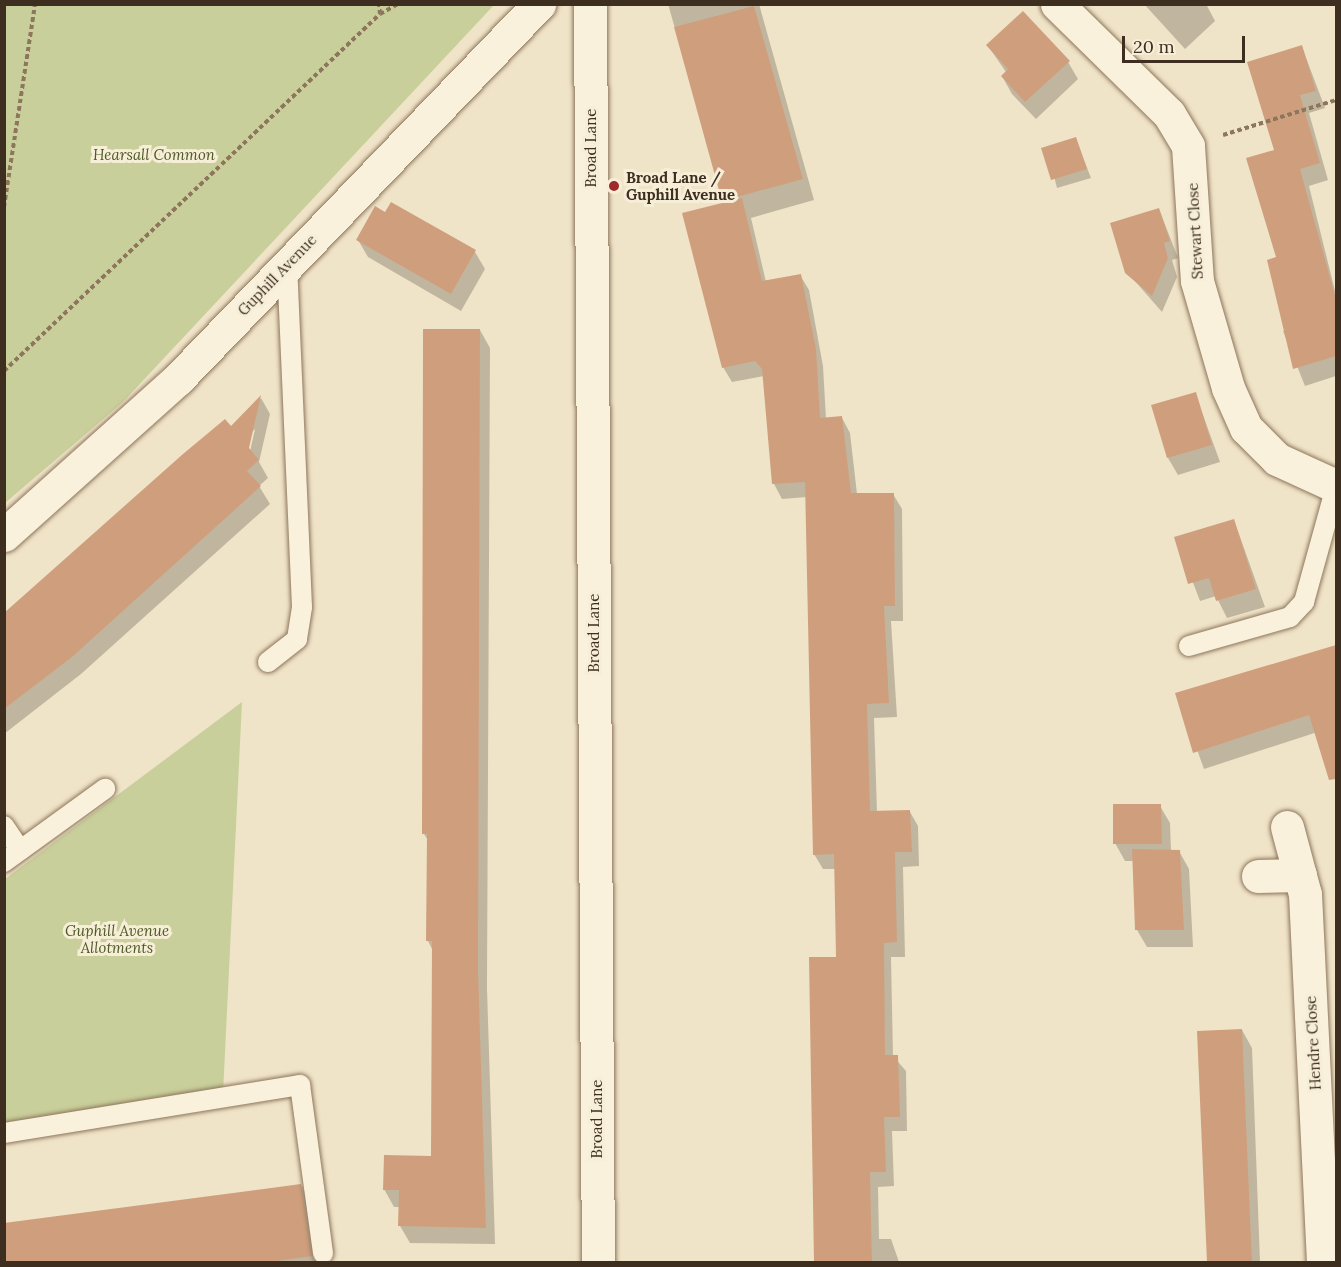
<!DOCTYPE html>
<html>
<head>
<meta charset="utf-8">
<style>
	body { margin:0 }
	#map { position:relative; width:1341px; height:1267px; overflow:hidden; background:#f0e4c8; font-family:Lora,serif }
	div>[style] { position:absolute }
	.green>* { inset:0; background:#c9cf9b }
	.shadow>* { inset:0; background:#0003 }
	.building>* { inset:0; background:#cf9f7d }
	.path>* { height:4px; margin-top:-2px; transform-origin:0; background:repeating-linear-gradient(90deg,#8d765c 0 4.5px,transparent 0 7.5px) }
	.roads { filter:drop-shadow(0 0 2px #8d765c) drop-shadow(0 0 2px #8d765c) }
	.lane>* { height:20px; margin:-10px; padding:0 10px; transform-origin:10px; border-radius:10px; background:#faf1dc }
	.street>* { height:33px; margin:-16.5px; padding:0 16.5px; transform-origin:16.5px; border-radius:16.5px; background:#faf1dc }
	.secondary>* { height:33px; margin:-16.5px; padding:0 16.5px; transform-origin:16.5px; border-radius:16.5px; background:#faf1dc }
	.dots>* { width:16px; height:16px; translate:-50% -50%; box-sizing:border-box; border:3px solid #f7eed8; border-radius:50% }
	span { translate:-50% -50%; white-space:nowrap; text-align:center; line-height:1.15; -webkit-text-stroke:6px #f7eed8; paint-order:stroke }
	.street-label { font-size:15px; color:#3d2e20 }
	.park-label { font-size:15px; color:#4d5a26; font-style:italic }
	.poi-label { font-size:15px; color:#3d2e20; font-weight:700 }
	.left { translate:0 -50%; text-align:left }
	.frame { position:absolute; inset:0; border:6px solid #3d2e20; pointer-events:none }
	.scale { position:absolute; left:1122px; top:36px; width:123px; height:27px; box-sizing:border-box; border:3px solid #3d2e20; border-top:0; padding-left:8px; font-size:18px; line-height:21px; white-space:nowrap; color:#3d2e20; -webkit-text-stroke:4px #f7eed8; paint-order:stroke }
</style>
</head>
<body>
<div id="map">
	<div class="green">
		<i style="clip-path:polygon(5px 4px,494px 5px,122px 403px,5px 503px)"></i>
		<i style="clip-path:polygon(242px 702px,223px 1094px,5px 1127px,5px 879px)"></i>
	</div>
	<div class="shadow">
		<i style="clip-path:polygon(668px 4px,759px 4px,814px 200px,751px 218px,766px 282px,800px 275px,809px 290px,823px 366px,826px 419px,842px 418px,850px 433px,857px 494px,893px 494px,902px 509px,903px 621px,891px 621px,897px 717px,874px 718px,877px 812px,910px 812px,918px 826px,919px 866px,903px 867px,905px 957px,891px 957px,893px 1056px,906px 1071px,907px 1131px,892px 1131px,894px 1186px,878px 1187px,879px 1239px,891px 1239px,899px 1262px,817px 1262px,837px 958px,836px 869px,823px 869px,814px 854px,807px 497px,782px 499px,774px 484px,764px 376px,732px 382px,723px 367px,725px 204px)"></i>
		<i style="clip-path:polygon(1144px 4px,1206px 4px,1215px 21px,1185px 49px)"></i>
		<i style="clip-path:polygon(988px 46px,1068px 62px,1078px 79px,1036px 119px,1012px 94px,1002px 76px,1006px 72px)"></i>
		<i style="clip-path:polygon(1302px 47px,1325px 108px,1309px 113px,1328px 180px,1309px 186px,1336px 295px,1336px 376px,1305px 386px,1283px 331px,1288px 330px,1277px 258px,1276px 151px)"></i>
		<i style="clip-path:polygon(1077px 142px,1091px 178px,1057px 188px,1047px 148px)"></i>
		<i style="clip-path:polygon(1159px 209px,1178px 258px,1172px 260px,1177px 277px,1162px 312px,1127px 272px)"></i>
		<i style="clip-path:polygon(385px 214px,475px 252px,485px 269px,461px 311px,368px 257px,358px 240px)"></i>
		<i style="clip-path:polygon(480px 330px,490px 348px,487px 988px,495px 1244px,410px 1243px,400px 1226px,400px 1207px,394px 1207px,384px 1189px,432px 1158px,433px 951px,428px 941px,429px 842px,424px 834px)"></i>
		<i style="clip-path:polygon(1195px 393px,1220px 462px,1178px 475px,1168px 458px)"></i>
		<i style="clip-path:polygon(evenodd,261px 398px,270px 414px,259px 462px,268px 478px,259px 486px,270px 504px,81px 674px,4px 734px,4px 615px,231px 428px,261px 398px,255px 429px,249px 456px,246px 455px,251px 433px,255px 429px)"></i>
		<i style="clip-path:polygon(1234px 520px,1265px 607px,1227px 618px,1216px 596px,1200px 601px,1176px 538px)"></i>
		<i style="clip-path:polygon(1336px 646px,1336px 726px,1204px 769px,1177px 694px)"></i>
		<i style="clip-path:polygon(1160px 806px,1170px 823px,1171px 851px,1179px 851px,1189px 869px,1193px 947px,1147px 947px,1137px 930px,1134px 861px,1125px 861px,1115px 843px)"></i>
		<i style="clip-path:polygon(1242px 1030px,1252px 1048px,1260px 1262px,1208px 1262px)"></i>
		<i style="clip-path:polygon(301px 1185px,311px 1203px,319px 1262px,4px 1262px)"></i>
	</div>
	<div class="building">
		<i style="clip-path:polygon(754px 6px,803px 179px,722px 201px,674px 27px)"></i>
		<i style="clip-path:polygon(1023px 11px,1070px 61px,1025px 102px,1001px 76px,1008px 69px,986px 45px)"></i>
		<i style="clip-path:polygon(1302px 45px,1316px 91px,1300px 95px,1320px 163px,1300px 169px,1336px 299px,1336px 356px,1293px 369px,1267px 260px,1276px 257px,1246px 158px,1274px 150px,1247px 62px)"></i>
		<i style="clip-path:polygon(1076px 137px,1087px 169px,1051px 180px,1041px 148px)"></i>
		<i style="clip-path:polygon(742px 198px,762px 281px,801px 274px,816px 349px,820px 418px,842px 416px,851px 493px,894px 493px,895px 606px,884px 606px,889px 703px,867px 704px,870px 811px,910px 810px,912px 852px,895px 852px,897px 942px,884px 943px,885px 1055px,898px 1055px,900px 1117px,884px 1117px,886px 1172px,870px 1172px,872px 1263px,814px 1263px,809px 957px,836px 957px,834px 854px,813px 855px,805px 482px,772px 484px,762px 369px,755px 361px,722px 368px,682px 213px)"></i>
		<i style="clip-path:polygon(391px 202px,476px 250px,451px 294px,356px 240px,375px 206px,385px 212px)"></i>
		<i style="clip-path:polygon(1159px 208px,1170px 241px,1164px 243px,1168px 258px,1152px 296px,1125px 273px,1110px 223px)"></i>
		<i style="clip-path:polygon(423px 329px,480px 329px,478px 969px,486px 1228px,398px 1226px,399px 1190px,383px 1190px,384px 1155px,431px 1156px,432px 941px,426px 941px,427px 834px,422px 834px)"></i>
		<i style="clip-path:polygon(1196px 392px,1212px 445px,1167px 458px,1151px 405px)"></i>
		<i style="clip-path:polygon(261px 395px,249px 448px,259px 460px,247px 471px,261px 486px,72px 657px,4px 709px,4px 613px,183px 454px,225px 419px,231px 426px)"></i>
		<i style="clip-path:polygon(1234px 519px,1256px 589px,1216px 601px,1209px 578px,1188px 584px,1174px 537px)"></i>
		<i style="clip-path:polygon(1336px 645px,1336px 779px,1329px 780px,1309px 715px,1193px 753px,1175px 693px)"></i>
		<i style="clip-path:polygon(1113px 804px,1161px 804px,1162px 844px,1113px 844px)"></i>
		<i style="clip-path:polygon(1132px 849px,1180px 850px,1184px 930px,1135px 930px)"></i>
		<i style="clip-path:polygon(1242px 1029px,1252px 1263px,1207px 1263px,1197px 1031px)"></i>
		<i style="clip-path:polygon(301px 1184px,312px 1256px,263px 1263px,4px 1263px,4px 1223px)"></i>
	</div>
	<div class="path">
		<i style="left:380px;top:14px;width:21px;rotate:-29deg"></i>
		<i style="left:1223px;top:135px;width:118px;rotate:-17.2deg"></i>
		<i style="left:4px;top:207px;width:205px;rotate:-81.3deg"></i>
		<i style="left:4px;top:371px;width:518px;rotate:-43.52deg"></i>
		<i style="left:380px;top:14px;width:10px;rotate:-96deg"></i>
	</div>
	<div class="roads">
		<div class="lane">
			<i style="left:1189px;top:646px;width:105px;rotate:-16deg"></i>
			<i style="left:1290px;top:617px;width:21px;rotate:-47deg"></i>
			<i style="left:1304px;top:602px;width:119px;rotate:-74.5deg"></i>
			<i style="left:268px;top:662px;width:37px;rotate:-38deg"></i>
			<i style="left:297px;top:639px;width:32px;rotate:-81deg"></i>
			<i style="left:302px;top:607px;width:343px;rotate:-92.5deg"></i>
			<i style="left:4px;top:826px;width:29px;rotate:56deg"></i>
			<i style="left:4px;top:862px;width:125px;rotate:-35.9deg"></i>
			<i style="left:4px;top:1133px;width:300px;rotate:-9.2deg"></i>
			<i style="left:300px;top:1085px;width:170px;rotate:82.2deg"></i>
		</div>
		<div class="street">
			<i style="left:1057px;top:4px;width:157px;rotate:44.5deg"></i>
			<i style="left:1169px;top:114px;width:37px;rotate:59deg"></i>
			<i style="left:1188px;top:146px;width:135px;rotate:86.2deg"></i>
			<i style="left:1197px;top:281px;width:111px;rotate:73.8deg"></i>
			<i style="left:1228px;top:388px;width:44px;rotate:65.8deg"></i>
			<i style="left:1246px;top:428px;width:44px;rotate:45deg"></i>
			<i style="left:1277px;top:459px;width:65px;rotate:24.6deg"></i>
			<i style="left:4px;top:535px;width:234px;rotate:-41.9deg"></i>
			<i style="left:178px;top:379px;width:521px;rotate:-46.09deg"></i>
			<i style="left:1287px;top:827px;width:69px;rotate:75deg"></i>
			<i style="left:1305px;top:894px;width:368px;rotate:87.2deg"></i>
			<i style="left:1258px;top:876px;width:42px;rotate:-1.4deg"></i>
		</div>
		<div class="secondary">
			<i style="left:590px;top:4px;width:1258px;rotate:89.64deg"></i>
		</div>
	</div>
	<div class="dots">
		<i style="left:614px;top:186px;background:#9e2a2b"></i>
	</div>
	<div class="street-label">
		<span style="left:591px;top:148px;rotate:-90deg">Broad Lane</span>
		<span style="left:1195px;top:231px;rotate:-93deg">Stewart Close</span>
		<span style="left:277px;top:275px;rotate:-46deg">Guphill Avenue</span>
		<span style="left:594px;top:633px;rotate:-90deg">Broad Lane</span>
		<span style="left:1313px;top:1043px;rotate:-93deg">Hendre Close</span>
		<span style="left:597px;top:1119px;rotate:-90deg">Broad Lane</span>
	</div>
	<div class="park-label">
		<span style="left:154px;top:155px">Hearsall Common</span>
		<span style="left:117px;top:939px">Guphill Avenue<br>Allotments</span>
	</div>
	<div class="poi-label">
		<span class="left" style="left:626px;top:186px">Broad Lane /<br>Guphill Avenue</span>
	</div>
	<div class="frame"></div>
	<div class="scale">20 m</div>
</div>
</body>
</html>
